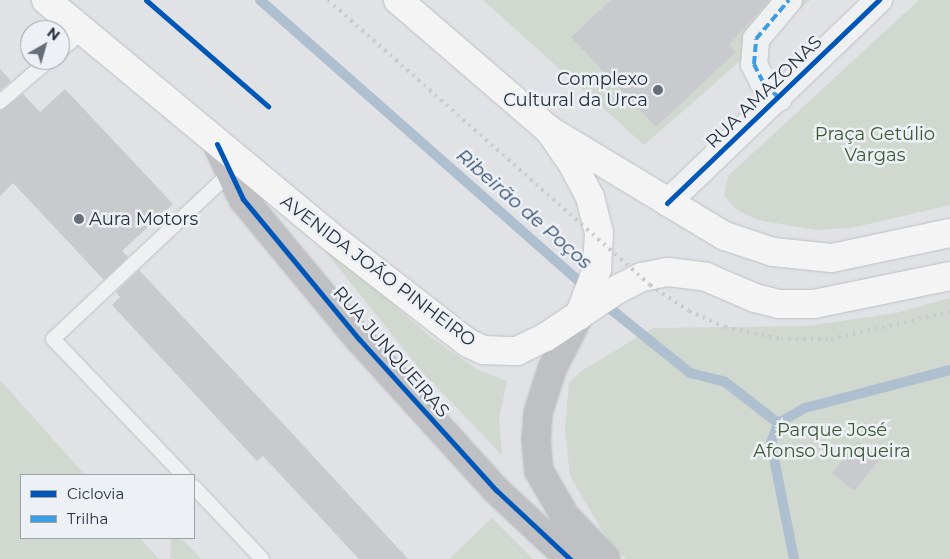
<!DOCTYPE html>
<html>
<head>
<meta charset="utf-8">
<style>
	body { margin:0 }
	#map { position:relative; width:950px; height:559px; overflow:hidden; background:#e0e2e5; font-family:Montserrat,sans-serif }
	div>[style] { position:absolute }
	.green>* { inset:0; background:#d1d8d0 }
	.stream>* { height:10px; margin:-5px; padding:0 5px; transform-origin:5px; border-radius:5px; background:#aebfcf }
	.building>* { inset:0; background:#c8cacd }
	.roads { filter:drop-shadow(0 0 1px #bec0c3) drop-shadow(0 0 1px #bec0c3) }
	.lane>* { height:14px; margin:-7px; padding:0 7px; transform-origin:7px; border-radius:7px; background:#eff0f1 }
	.street>* { height:26px; margin:-13px; padding:0 13px; transform-origin:13px; border-radius:13px; background:#eff0f1 }
	.secondary>* { height:28px; margin:-14px; padding:0 14px; transform-origin:14px; border-radius:14px; background:#bec0c4 }
	.primary>* { height:28px; margin:-14px; padding:0 14px; transform-origin:14px; border-radius:14px; background:#f4f4f5 }
	.rail>* { height:4px; margin-top:-2px; transform-origin:0; background:repeating-linear-gradient(90deg,#c8cacd 0 2.5px,transparent 0 7.5px) }
	.quiet>* { height:4px; margin-top:-2px; transform-origin:0; background:repeating-linear-gradient(90deg,#3d9de3 0 8px,transparent 0 12px) }
	.cycleway>* { height:5px; margin:-2.5px; padding:0 2.5px; transform-origin:2.5px; border-radius:2.5px; background:#0057b8 }
	.dots>* { width:14px; height:14px; translate:-50% -50%; box-sizing:border-box; border:2px solid #edf0f4; border-radius:50% }
	span { translate:-50% -50%; white-space:nowrap; text-align:center; line-height:1.15; -webkit-text-stroke:5px #edf0f4; paint-order:stroke }
	.poi-label { font-size:18px; color:#27303d }
	.right { translate:-100% -50%; text-align:right }
	.left { translate:0 -50%; text-align:left }
	.street-label { font-size:18px; color:#27303d }
	.park-label { font-size:18px; color:#3d5835 }
	.water-label { font-size:19px; color:#334f6f; font-style:italic }
	.legend { position:absolute; left:20px; top:474px; width:175px; height:65px; box-sizing:border-box; background:#edf0f4; border:1px solid #9ea3ab; margin:0; padding:6px 9px; list-style:none; font-size:15px; color:#27303d }
	.legend li { display:flex; align-items:center; gap:10px; height:25px }
	.legend b { width:25px; border:1px solid #9ea3ab }
	.north { position:absolute; left:20px; top:20px; width:50px; height:50px; box-sizing:border-box; background:#edf0f4; border:1px solid #9ea3ab; border-radius:50%; rotate:38deg; font-size:14px; font-weight:700; line-height:20px; text-align:center; color:#27303d }
	.north::after { content:''; display:block; margin:auto; width:18px; height:22px; background:#686e78; clip-path:polygon(50% 0,100% 100%,50% 72%,0 100%) }
</style>
</head>
<body>
<div id="map">
	<div class="green">
		<i style="clip-path:polygon(483px 0,810px 0,644px 145px)"></i>
		<i style="clip-path:polygon(919px 0,950px 0,950px 205px,851px 228px,816px 230px,758px 220px,737px 210px,724px 196px,728px 176px)"></i>
		<i style="clip-path:polygon(309px 231px,432px 338px,478px 370px,507px 381px,499px 419px,502px 455px,423px 373px)"></i>
		<i style="clip-path:polygon(950px 298px,950px 559px,626px 559px,609px 542px,570px 476px,565px 430px,569px 383px,581px 371px,653px 328px,807px 326px,896px 313px)"></i>
		<i style="clip-path:polygon(0 380px,85px 475px,21px 475px,21px 538px,140px 538px,159px 559px,0 559px)"></i>
		<i style="clip-path:polygon(492px 518px,533px 559px,449px 559px)"></i>
		<i style="clip-path:polygon(171px 538px,181px 538px,201px 559px,170px 559px)"></i>
	</div>
	<div class="stream">
		<i style="left:260px;top:0;width:437px;rotate:41.4deg"></i>
		<i style="left:602px;top:302px;width:113px;rotate:38.9deg"></i>
		<i style="left:690px;top:373px;width:36px;rotate:14deg"></i>
		<i style="left:725px;top:382px;width:67px;rotate:37.7deg"></i>
		<i style="left:778px;top:423px;width:31px;rotate:-29deg"></i>
		<i style="left:805px;top:408px;width:150px;rotate:-14.7deg"></i>
		<i style="left:778px;top:423px;width:21px;rotate:109deg"></i>
		<i style="left:771px;top:443px;width:118px;rotate:78.8deg"></i>
	</div>
	<div class="building">
		<i style="clip-path:polygon(611px 0,769px 0,729px 45px,736px 52px,656px 127px,571px 37px)"></i>
		<i style="clip-path:polygon(0 69px,11px 81px,0 90px)"></i>
		<i style="clip-path:polygon(65px 89px,173px 204px,122px 251px,128px 257px,104px 280px,13px 183px,0 196px,0 111px,23px 94px,40px 112px)"></i>
		<i style="clip-path:polygon(139px 270px,290px 431px,408px 559px,359px 559px,263px 456px,257px 461px,112px 305px,120px 297px,116px 292px)"></i>
		<i style="clip-path:polygon(858px 441px,880px 459px,854px 491px,832px 473px)"></i>
	</div>
	<div class="roads">
		<div class="lane">
			<i style="left:60px;top:51px;width:29px;rotate:-41deg"></i>
			<i style="left:0;top:102px;width:65px;rotate:-40.6deg"></i>
			<i style="left:183px;top:475px;width:188px;rotate:-133.7deg"></i>
			<i style="left:53px;top:339px;width:241px;rotate:-43.2deg"></i>
			<i style="left:194px;top:487px;width:99px;rotate:46.6deg"></i>
		</div>
		<div class="street">
			<i style="left:779px;top:98px;width:23px;rotate:-135deg"></i>
			<i style="left:763px;top:82px;width:20px;rotate:-117deg"></i>
			<i style="left:754px;top:64px;width:25px;rotate:-85deg"></i>
			<i style="left:756px;top:39px;width:51px;rotate:-49.8deg"></i>
			<i style="left:667px;top:203px;width:294px;rotate:-43.8deg"></i>
		</div>
		<div class="secondary">
			<i style="left:217px;top:144px;width:61px;rotate:64.7deg"></i>
			<i style="left:243px;top:199px;width:182px;rotate:50.4deg"></i>
			<i style="left:359px;top:339px;width:204px;rotate:47.8deg"></i>
			<i style="left:496px;top:490px;width:101px;rotate:43deg"></i>
			<i style="left:579px;top:316px;width:59px;rotate:117deg"></i>
			<i style="left:552px;top:369px;width:46px;rotate:107.7deg"></i>
			<i style="left:538px;top:413px;width:26px;rotate:94deg"></i>
			<i style="left:536px;top:439px;width:32px;rotate:85deg"></i>
			<i style="left:539px;top:471px;width:52px;rotate:60deg"></i>
			<i style="left:565px;top:516px;width:59px;rotate:46.4deg"></i>
		</div>
		<div class="primary">
			<i style="left:46px;top:0;width:369px;rotate:39.7deg"></i>
			<i style="left:330px;top:236px;width:175px;rotate:37.8deg"></i>
			<i style="left:468px;top:343px;width:17px;rotate:25deg"></i>
			<i style="left:483px;top:350px;width:34px;rotate:2deg"></i>
			<i style="left:517px;top:351px;width:32px;rotate:-26deg"></i>
			<i style="left:546px;top:337px;width:87px;rotate:-33.7deg"></i>
			<i style="left:618px;top:289px;width:27px;rotate:-27deg"></i>
			<i style="left:642px;top:277px;width:26px;rotate:-11deg"></i>
			<i style="left:668px;top:272px;width:38px;rotate:7deg"></i>
			<i style="left:706px;top:277px;width:53px;rotate:23.2deg"></i>
			<i style="left:755px;top:298px;width:25px;rotate:14deg"></i>
			<i style="left:779px;top:304px;width:35px"></i>
			<i style="left:814px;top:304px;width:139px;rotate:-11.6deg"></i>
			<i style="left:398px;top:0;width:199px;rotate:40.7deg"></i>
			<i style="left:549px;top:130px;width:38px;rotate:55deg"></i>
			<i style="left:571px;top:161px;width:41px;rotate:62.2deg"></i>
			<i style="left:590px;top:197px;width:36px;rotate:76deg"></i>
			<i style="left:599px;top:232px;width:37px;rotate:93deg"></i>
			<i style="left:597px;top:269px;width:50px;rotate:111deg"></i>
			<i style="left:549px;top:130px;width:205px;rotate:31.1deg"></i>
			<i style="left:725px;top:236px;width:51px;rotate:18.4deg"></i>
			<i style="left:773px;top:252px;width:59px;rotate:5.8deg"></i>
			<i style="left:832px;top:258px;width:121px;rotate:-12deg"></i>
		</div>
	</div>
	<div class="rail">
		<i style="left:328px;top:0;width:430px;rotate:41.5deg"></i>
		<i style="left:650px;top:285px;width:47px;rotate:33.7deg"></i>
		<i style="left:689px;top:311px;width:39px;rotate:24deg"></i>
		<i style="left:725px;top:327px;width:57px;rotate:12.1deg"></i>
		<i style="left:781px;top:339px;width:50px"></i>
		<i style="left:831px;top:339px;width:122px;rotate:-12.8deg"></i>
	</div>
	<div class="quiet">
		<i style="left:779px;top:98px;width:23px;rotate:-135deg"></i>
		<i style="left:763px;top:82px;width:20px;rotate:-117deg"></i>
		<i style="left:754px;top:64px;width:25px;rotate:-85deg"></i>
		<i style="left:756px;top:39px;width:51px;rotate:-49.8deg"></i>
	</div>
	<div class="cycleway">
		<i style="left:146px;top:0;width:162px;rotate:41deg"></i>
		<i style="left:217px;top:144px;width:61px;rotate:64.7deg"></i>
		<i style="left:243px;top:199px;width:182px;rotate:50.4deg"></i>
		<i style="left:359px;top:339px;width:204px;rotate:47.8deg"></i>
		<i style="left:496px;top:490px;width:101px;rotate:43deg"></i>
		<i style="left:667px;top:203px;width:294px;rotate:-43.8deg"></i>
	</div>
	<div class="dots">
		<i style="left:658px;top:90px;background:#686e78"></i>
		<i style="left:79px;top:219px;background:#686e78"></i>
	</div>
	<div class="poi-label">
		<span class="right" style="left:648px;top:90px">Complexo<br>Cultural da Urca</span>
		<span class="left" style="left:89px;top:219px">Aura Motors</span>
	</div>
	<div class="street-label">
		<span style="left:764px;top:92px;rotate:-44deg">RUA AMAZONAS</span>
		<span style="left:378px;top:271px;rotate:37deg">AVENIDA JOÃO PINHEIRO</span>
		<span style="left:391px;top:352px;rotate:49deg">RUA JUNQUEIRAS</span>
	</div>
	<div class="park-label">
		<span style="left:875px;top:145px">Praça Getúlio<br>Vargas</span>
		<span style="left:832px;top:441px">Parque José<br>Afonso Junqueira</span>
	</div>
	<div class="water-label">
		<span style="left:524px;top:209px;rotate:41deg">Ribeirão de Poços</span>
	</div>
	<ul class="legend">
	<li><b style="height:6px;background:#0057b8"></b>Ciclovia</li>
	<li><b style="height:6px;background:#3d9de3"></b>Trilha</li>
	</ul>
	<div class="north">N</div>
</div>
</body>
</html>
